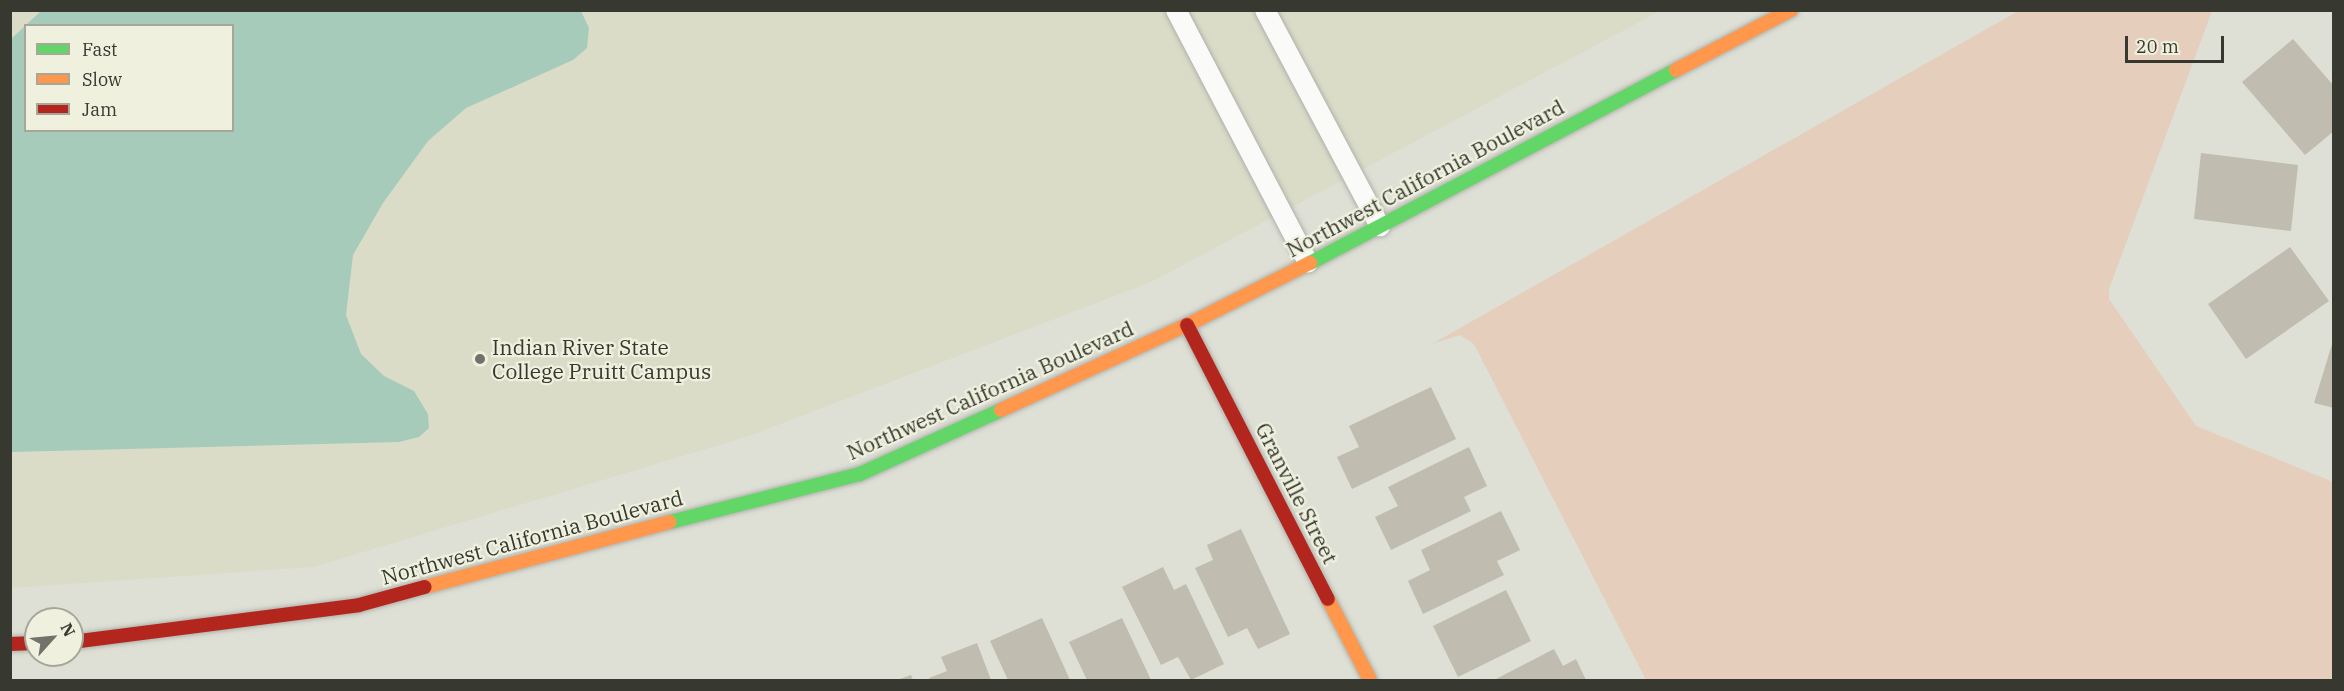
<!DOCTYPE html>
<html>
<head>
<meta charset="utf-8">
<style>
	body { margin:0 }
	#map { position:relative; width:2344px; height:691px; overflow:hidden; background:#dedfd5; font-family:"IBM Plex Serif",serif }
	div>[style] { position:absolute }
	.built>* { inset:0; background:#dadcc8 }
	.green>* { inset:0; background:#e5cebc }
	.water>* { inset:0; background:#a7cbbb }
	.building>* { inset:0; background:#c0bcb0 }
	.roads { filter:drop-shadow(0 0 2px #b0b1aa) drop-shadow(0 0 2px #b0b1aa) }
	.lane>* { height:20px; margin:-10px; padding:0 10px; transform-origin:10px; border-radius:10px; background:#fafaf9 }
	.fast>* { height:14px; margin:-7px; padding:0 7px; transform-origin:7px; border-radius:7px; background:#63d668 }
	.slow>* { height:14px; margin:-7px; padding:0 7px; transform-origin:7px; border-radius:7px; background:#ff974d }
	.jam>* { height:14px; margin:-7px; padding:0 7px; transform-origin:7px; border-radius:7px; background:#b3261e }
	.dots>* { width:16px; height:16px; translate:-50% -50%; box-sizing:border-box; border:3px solid #eff1de; border-radius:50% }
	span { translate:-50% -50%; white-space:nowrap; text-align:center; line-height:1.15; -webkit-text-stroke:4.5px #eff1de; paint-order:stroke }
	.street-label { font-size:21px; color:#373830 }
	.poi-label { font-size:21px; color:#373830 }
	.left { translate:0 -50%; text-align:left }
	.frame { position:absolute; inset:0; border:12px solid #373830; pointer-events:none }
	.legend { position:absolute; left:24px; top:24px; width:210px; height:108px; box-sizing:border-box; background:#eff1de; border:2px solid #a5a798; margin:0; padding:8px 10px; list-style:none; font-size:18px; color:#373830 }
	.legend li { display:flex; align-items:center; gap:12px; height:30px }
	.legend b { width:30px; border:2px solid #a5a798 }
	.north { position:absolute; left:24px; top:607px; width:60px; height:60px; box-sizing:border-box; background:#eff1de; border:2px solid #a5a798; border-radius:50%; rotate:63deg; font-size:16px; font-weight:700; line-height:24px; text-align:center; color:#373830 }
	.north::after { content:''; display:block; margin:auto; width:21px; height:27px; background:#71726a; clip-path:polygon(50% 0,100% 100%,50% 72%,0 100%) }
	.scale { position:absolute; left:2125px; top:36px; width:99px; height:27px; box-sizing:border-box; border:3px solid #373830; border-top:0; padding-left:8px; font-size:18px; line-height:21px; white-space:nowrap; color:#373830; -webkit-text-stroke:4px #eff1de; paint-order:stroke }
</style>
</head>
<body>
<div id="map">
	<div class="built">
		<i style="clip-path:polygon(evenodd,11px 11px,1660px 11px,1151px 282px,749px 436px,313px 567px,11px 588px,11px 11px,26px 26px,232px 26px,232px 130px,26px 130px,26px 26px)"></i>
	</div>
	<div class="green">
		<i style="clip-path:polygon(2020px 10px,2212px 11px,2109px 289px,2109px 299px,2196px 426px,2333px 482px,2333px 680px,1646px 680px,1474px 344px,1460px 335px,1432px 344px)"></i>
	</div>
	<div class="water">
		<i style="clip-path:polygon(evenodd,41px 11px,581px 11px,589px 28px,587px 48px,573px 60px,466px 108px,428px 141px,383px 203px,353px 255px,346px 315px,361px 354px,384px 376px,414px 391px,428px 414px,429px 428px,419px 437px,399px 442px,11px 452px,11px 39px,41px 11px,26px 26px,232px 26px,232px 130px,26px 130px,26px 26px)"></i>
	</div>
	<div class="building">
		<i style="clip-path:polygon(2293px 39px,2334px 86px,2334px 131px,2305px 155px,2242px 82px)"></i>
		<i style="clip-path:polygon(2201px 153px,2298px 165px,2291px 231px,2194px 219px)"></i>
		<i style="clip-path:polygon(2290px 247px,2329px 301px,2246px 359px,2208px 304px)"></i>
		<i style="clip-path:polygon(2333px 341px,2334px 341px,2334px 408px,2314px 403px)"></i>
		<i style="clip-path:polygon(1431px 387px,1456px 439px,1352px 489px,1337px 457px,1359px 447px,1349px 426px)"></i>
		<i style="clip-path:polygon(1469px 447px,1487px 486px,1464px 497px,1471px 511px,1391px 550px,1375px 517px,1398px 506px,1388px 487px)"></i>
		<i style="clip-path:polygon(1501px 511px,1520px 550px,1497px 561px,1504px 575px,1423px 614px,1408px 581px,1430px 570px,1421px 550px)"></i>
		<i style="clip-path:polygon(1241px 529px,1290px 634px,1258px 649px,1247px 628px,1228px 637px,1195px 568px,1213px 560px,1207px 545px)"></i>
		<i style="clip-path:polygon(1163px 567px,1174px 590px,1186px 584px,1224px 664px,1191px 680px,1178px 657px,1161px 665px,1122px 587px)"></i>
		<i style="clip-path:polygon(1506px 590px,1531px 641px,1458px 677px,1433px 626px)"></i>
		<i style="clip-path:polygon(1042px 618px,1070px 680px,1008px 680px,990px 641px)"></i>
		<i style="clip-path:polygon(1122px 618px,1151px 680px,1087px 680px,1069px 642px)"></i>
		<i style="clip-path:polygon(977px 643px,991px 680px,930px 680px,929px 678px,947px 671px,941px 657px)"></i>
		<i style="clip-path:polygon(1554px 649px,1563px 666px,1576px 659px,1586px 680px,1494px 680px)"></i>
		<i style="clip-path:polygon(911px 675px,913px 680px,897px 680px)"></i>
	</div>
	<div class="roads">
		<div class="lane">
			<i style="left:1176px;top:10px;width:285px;rotate:62.4deg"></i>
			<i style="left:1265px;top:10px;width:245px;rotate:62deg"></i>
		</div>
		<div class="fast">
			<i style="left:1310px;top:263px;width:414px;rotate:-27.8deg"></i>
			<i style="left:670px;top:522px;width:196px;rotate:-14.2deg"></i>
			<i style="left:860px;top:474px;width:155px;rotate:-24.4deg"></i>
		</div>
		<div class="slow">
			<i style="left:1676px;top:70px;width:130px;rotate:-27.6deg"></i>
			<i style="left:1001px;top:410px;width:205px;rotate:-24.6deg"></i>
			<i style="left:1187px;top:325px;width:138px;rotate:-26.8deg"></i>
			<i style="left:425px;top:587px;width:253px;rotate:-14.9deg"></i>
			<i style="left:1328px;top:599px;width:91px;rotate:62.6deg"></i>
		</div>
		<div class="jam">
			<i style="left:1187px;top:325px;width:308px;rotate:62.8deg"></i>
			<i style="left:72px;top:642px;width:289px;rotate:-7.3deg"></i>
			<i style="left:359px;top:605px;width:68px;rotate:-15.3deg"></i>
			<i style="left:10px;top:644px;width:26px;rotate:-2deg"></i>
		</div>
	</div>
	<div class="dots">
		<i style="left:480px;top:359px;background:#71726a"></i>
	</div>
	<div class="street-label">
		<span style="left:1425px;top:178px;rotate:-28deg">Northwest California Boulevard</span>
		<span style="left:990px;top:390px;rotate:-24deg">Northwest California Boulevard</span>
		<span style="left:1297px;top:493px;rotate:63deg">Granville Street</span>
		<span style="left:532px;top:537px;rotate:-15deg">Northwest California Boulevard</span>
	</div>
	<div class="poi-label">
		<span class="left" style="left:492px;top:359px">Indian River State<br>College Pruitt Campus</span>
	</div>
	<div class="frame"></div>
	<ul class="legend">
	<li><b style="height:8px;background:#63d668"></b>Fast</li>
	<li><b style="height:8px;background:#ff974d"></b>Slow</li>
	<li><b style="height:8px;background:#b3261e"></b>Jam</li>
	</ul>
	<div class="north">N</div>
	<div class="scale">20 m</div>
</div>
</body>
</html>
